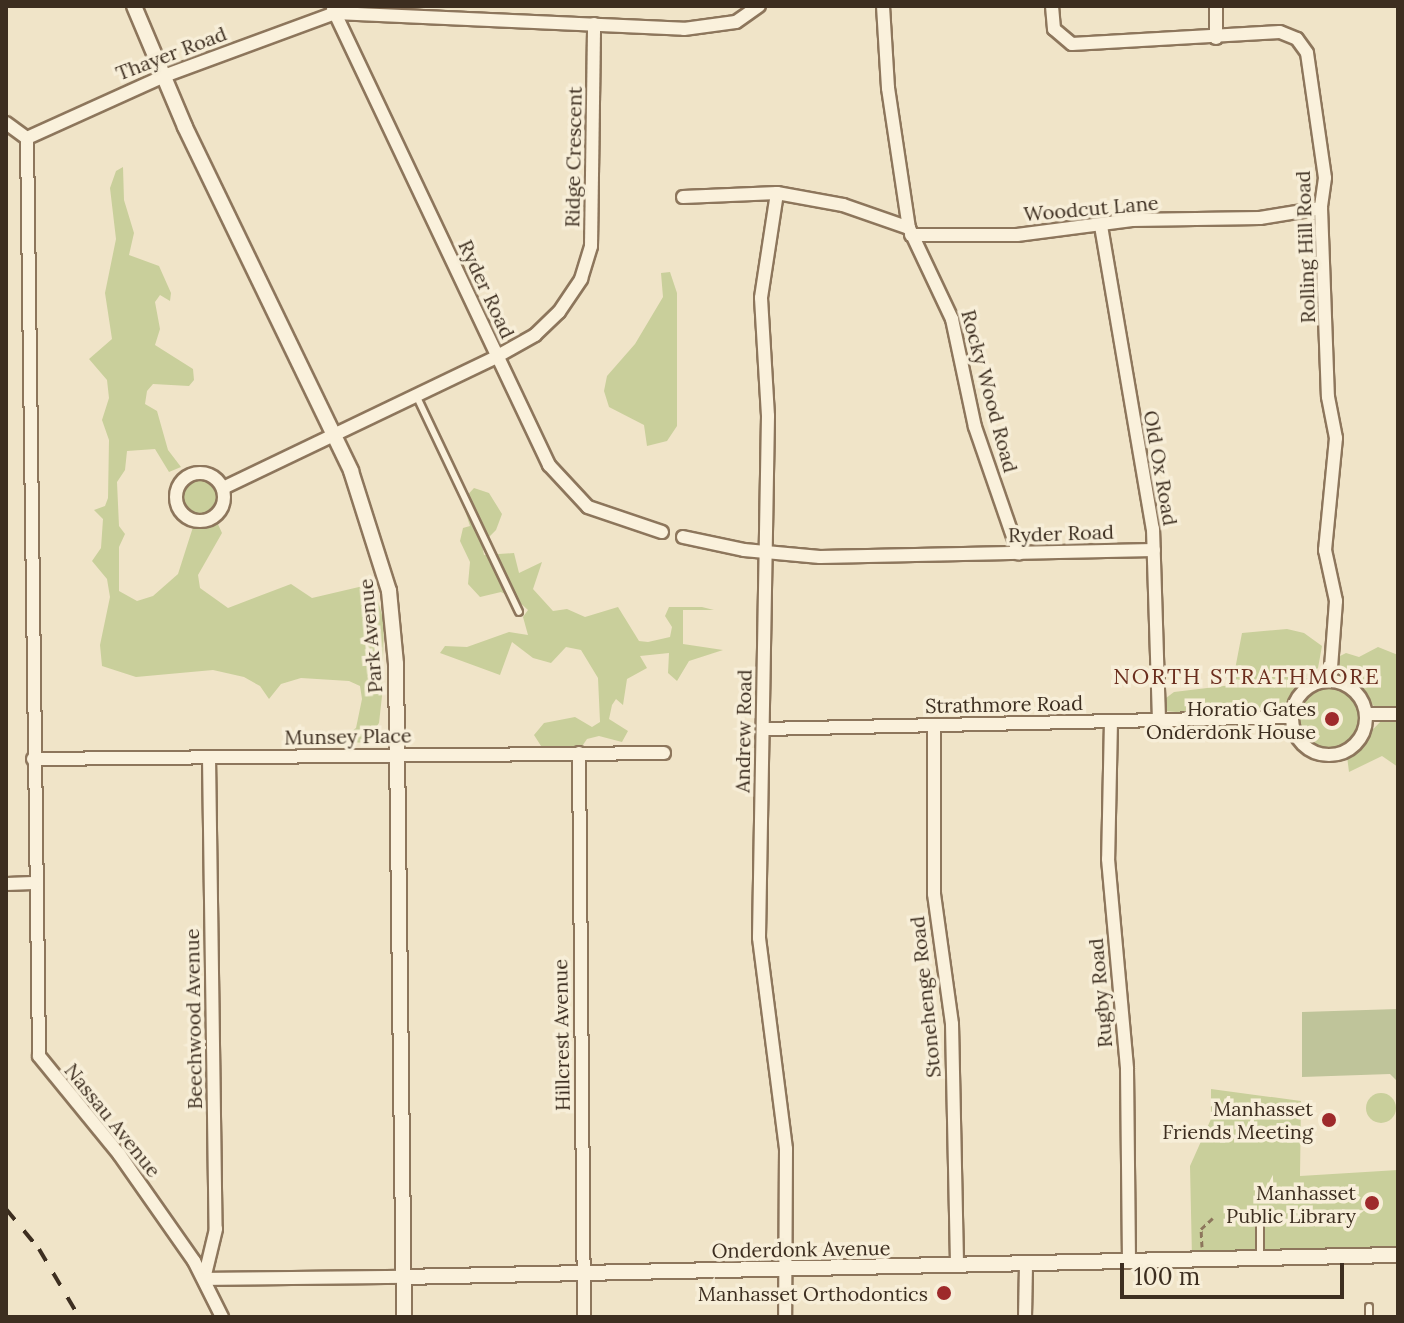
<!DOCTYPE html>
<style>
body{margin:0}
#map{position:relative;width:1404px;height:1323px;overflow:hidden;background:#f0e4c8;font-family:Lora,serif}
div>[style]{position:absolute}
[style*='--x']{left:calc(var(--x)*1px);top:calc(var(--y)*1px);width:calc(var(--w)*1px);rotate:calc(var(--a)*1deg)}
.green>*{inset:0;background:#c9cf9b}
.round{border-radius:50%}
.cemetery>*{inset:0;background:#bfc49a}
.path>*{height:3px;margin-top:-1.5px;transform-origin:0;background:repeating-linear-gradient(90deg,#8d765c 0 6px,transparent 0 10px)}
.roads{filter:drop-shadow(2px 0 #8d765c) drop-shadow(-2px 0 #8d765c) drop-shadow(0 2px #8d765c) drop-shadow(0 -2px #8d765c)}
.service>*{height:6px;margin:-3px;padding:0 3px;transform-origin:3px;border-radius:3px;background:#faf1dc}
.minor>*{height:12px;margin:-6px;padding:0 6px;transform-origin:6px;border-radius:6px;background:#faf1dc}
.minor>.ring{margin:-6px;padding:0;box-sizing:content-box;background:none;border:12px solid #faf1dc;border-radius:50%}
.tertiary>*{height:14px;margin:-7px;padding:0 7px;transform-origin:7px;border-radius:7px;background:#faf1dc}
.rail>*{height:4px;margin-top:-2px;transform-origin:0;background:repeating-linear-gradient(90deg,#3d2e20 0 14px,transparent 0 28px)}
.dots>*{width:22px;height:22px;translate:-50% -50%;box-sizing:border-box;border:4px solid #f7eed8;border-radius:50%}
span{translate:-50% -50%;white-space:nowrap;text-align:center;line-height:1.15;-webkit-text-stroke:7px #f7eed8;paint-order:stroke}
.street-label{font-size:20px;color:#3d2e20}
.poi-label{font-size:20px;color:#3d2e20}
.right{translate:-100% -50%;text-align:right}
.neighbourhood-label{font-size:22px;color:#6b2e1e;letter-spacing:2px}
.frame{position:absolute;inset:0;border:8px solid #3d2e20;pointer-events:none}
.scale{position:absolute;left:1120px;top:1263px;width:224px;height:36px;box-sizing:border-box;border:4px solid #3d2e20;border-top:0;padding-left:10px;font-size:24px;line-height:28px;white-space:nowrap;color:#3d2e20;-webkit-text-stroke:6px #f7eed8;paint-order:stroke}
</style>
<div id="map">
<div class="green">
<div style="clip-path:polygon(123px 167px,124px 200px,134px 233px,129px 255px,159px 266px,171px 293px,170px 301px,160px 295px,155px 302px,160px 329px,155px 345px,193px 369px,194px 380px,189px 386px,153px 384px,147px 391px,145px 404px,157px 411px,168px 450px,181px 467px,169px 472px,155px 449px,127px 451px,125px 470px,117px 482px,119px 526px,125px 534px,119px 547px,119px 591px,137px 601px,153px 596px,178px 574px,193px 527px,217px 522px,222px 533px,198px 575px,200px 588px,228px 608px,291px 584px,312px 598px,359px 587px,376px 595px,384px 621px,382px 696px,379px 723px,365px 743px,338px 741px,356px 728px,362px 699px,360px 686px,349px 681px,301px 678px,281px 684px,269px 699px,260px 686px,244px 677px,213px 670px,136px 677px,102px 666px,100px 645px,110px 597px,107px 579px,92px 561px,101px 548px,103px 519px,94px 510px,105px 506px,108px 498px,109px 440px,102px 420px,109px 398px,107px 380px,89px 359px,112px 339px,105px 293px,116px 239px,110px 188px,116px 171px)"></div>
<div style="clip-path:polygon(670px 272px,677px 293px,677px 426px,667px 441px,647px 446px,644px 425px,609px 407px,604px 391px,607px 376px,635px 344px,663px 297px,661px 273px)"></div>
<div class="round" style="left:176px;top:473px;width:48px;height:48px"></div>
<div style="clip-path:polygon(474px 488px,489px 493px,502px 514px,496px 530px,482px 544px,484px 555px,514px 553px,519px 573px,542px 562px,533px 589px,553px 611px,567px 609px,585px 617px,618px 607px,639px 641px,648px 642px,670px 637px,672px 627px,665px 616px,669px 607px,702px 607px,714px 610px,683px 610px,683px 644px,723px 650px,689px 661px,677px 681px,668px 673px,669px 653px,640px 656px,647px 668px,627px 679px,623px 705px,616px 699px,612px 705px,609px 719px,628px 731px,622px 742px,599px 736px,587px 739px,576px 755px,543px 749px,534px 735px,544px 723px,575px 717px,592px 727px,600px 722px,598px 678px,581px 650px,566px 647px,551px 663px,533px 658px,512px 642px,500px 675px,440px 653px,445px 646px,467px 647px,509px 632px,528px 635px,523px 617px,528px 610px,517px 600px,501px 592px,480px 597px,468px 584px,470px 562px,460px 541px,463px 528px,470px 526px,462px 501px)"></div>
<div style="clip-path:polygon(1287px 629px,1304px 633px,1322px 646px,1318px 668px,1302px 681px,1285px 709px,1266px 711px,1241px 701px,1196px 714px,1166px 711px,1166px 698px,1174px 692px,1232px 685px,1242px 633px)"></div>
<div style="clip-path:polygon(1378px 647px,1398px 655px,1398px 767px,1382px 756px,1349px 772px,1347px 756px,1383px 719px,1381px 712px,1339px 676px,1336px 658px,1346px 653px,1359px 657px)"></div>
<div class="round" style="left:1292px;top:681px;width:74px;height:74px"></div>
<div style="clip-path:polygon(1211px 1089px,1301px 1101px,1300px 1176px,1398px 1170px,1398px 1252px,1192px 1258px,1190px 1166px,1211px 1119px)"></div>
<div class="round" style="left:1366px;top:1093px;width:30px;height:30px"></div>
</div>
<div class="cemetery">
<div style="clip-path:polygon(1398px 1009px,1398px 1082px,1390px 1074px,1302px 1077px,1302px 1012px)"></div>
</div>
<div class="path">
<div style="--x:1202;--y:1247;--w:18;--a:-93"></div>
<div style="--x:1201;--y:1229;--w:16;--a:-43"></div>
</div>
<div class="roads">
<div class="service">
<div style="--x:416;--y:395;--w:240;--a:64.6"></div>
<div style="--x:1260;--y:1258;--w:41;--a:-90"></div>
<div style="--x:1369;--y:1307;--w:10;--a:90"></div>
</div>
<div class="minor">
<div style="--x:883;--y:6;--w:82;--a:86.5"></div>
<div style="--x:888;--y:88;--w:142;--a:81.5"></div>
<div style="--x:909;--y:228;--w:101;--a:64.7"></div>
<div style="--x:952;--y:319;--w:110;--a:78"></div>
<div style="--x:975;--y:427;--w:134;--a:70.9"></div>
<div style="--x:1052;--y:6;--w:23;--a:85"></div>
<div style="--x:1054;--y:29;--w:23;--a:40"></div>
<div style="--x:1072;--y:44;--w:208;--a:-3.3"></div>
<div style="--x:1280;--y:32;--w:18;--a:22"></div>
<div style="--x:1297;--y:39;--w:17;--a:54"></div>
<div style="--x:1307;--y:53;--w:126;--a:81.8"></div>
<div style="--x:1325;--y:178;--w:30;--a:98"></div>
<div style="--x:1321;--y:208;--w:189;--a:87.9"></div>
<div style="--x:1328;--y:397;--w:42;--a:79"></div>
<div style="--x:1336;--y:438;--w:113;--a:95.6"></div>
<div style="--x:1325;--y:550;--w:52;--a:77.8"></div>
<div style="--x:1336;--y:601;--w:80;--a:94.3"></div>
<div style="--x:333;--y:9;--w:505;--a:64.65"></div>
<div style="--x:549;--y:465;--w:57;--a:47.1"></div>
<div style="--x:588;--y:507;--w:78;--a:18.7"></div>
<div style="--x:1216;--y:38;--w:32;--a:-90"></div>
<div style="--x:6;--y:123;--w:26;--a:36"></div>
<div style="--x:27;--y:138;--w:918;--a:89.25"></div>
<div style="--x:39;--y:1056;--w:127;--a:50.8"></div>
<div style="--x:119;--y:1154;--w:131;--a:55"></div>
<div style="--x:194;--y:1261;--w:63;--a:63.4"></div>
<div style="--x:27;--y:138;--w:150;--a:-24.3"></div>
<div style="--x:164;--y:76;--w:182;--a:-20.2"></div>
<div style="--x:335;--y:13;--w:349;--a:2.6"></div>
<div style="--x:684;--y:29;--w:52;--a:-7.7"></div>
<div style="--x:736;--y:22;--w:28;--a:-35"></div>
<div style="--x:777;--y:193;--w:106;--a:98.7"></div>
<div style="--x:761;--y:298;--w:118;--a:86.6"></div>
<div style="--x:768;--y:416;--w:522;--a:90.99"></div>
<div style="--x:759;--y:938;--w:213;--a:82.7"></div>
<div style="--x:786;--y:1149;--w:168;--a:90.3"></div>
<div style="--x:683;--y:197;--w:94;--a:-2.4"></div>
<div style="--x:777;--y:193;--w:67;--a:10.3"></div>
<div style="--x:843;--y:205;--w:70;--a:19.2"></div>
<div style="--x:1101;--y:226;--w:307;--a:80.3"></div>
<div style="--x:1153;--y:529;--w:191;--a:88.2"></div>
<div style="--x:911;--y:235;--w:106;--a:0"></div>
<div style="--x:1017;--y:235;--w:116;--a:-7.4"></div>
<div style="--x:1132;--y:220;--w:128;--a:-0.9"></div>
<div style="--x:1260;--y:218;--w:62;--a:-9.3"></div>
<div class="ring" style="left:176px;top:473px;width:36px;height:36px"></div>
<div style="--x:223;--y:488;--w:303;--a:-25.6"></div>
<div style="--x:496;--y:357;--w:45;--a:-29.4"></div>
<div style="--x:535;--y:335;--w:33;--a:-44"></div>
<div style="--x:559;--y:312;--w:40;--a:-56"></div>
<div style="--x:581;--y:279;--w:34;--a:-73"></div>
<div style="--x:591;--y:246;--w:222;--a:-89.2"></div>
<div style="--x:683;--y:537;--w:62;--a:12"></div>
<div style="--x:744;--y:550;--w:76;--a:5.3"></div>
<div style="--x:820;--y:557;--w:334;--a:-1.2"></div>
<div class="ring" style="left:1292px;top:681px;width:62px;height:62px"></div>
<div style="--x:1366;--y:714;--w:32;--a:0"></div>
<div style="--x:1111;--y:721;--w:138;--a:91.2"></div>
<div style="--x:1108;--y:859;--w:211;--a:84.8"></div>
<div style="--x:1127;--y:1069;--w:192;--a:89.4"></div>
<div style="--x:934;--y:725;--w:169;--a:90"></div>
<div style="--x:934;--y:894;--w:131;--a:82.1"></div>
<div style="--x:952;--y:1024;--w:241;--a:88.8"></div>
<div style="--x:764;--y:729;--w:528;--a:-1.3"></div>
<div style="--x:579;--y:753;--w:564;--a:89.49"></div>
<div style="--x:209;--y:757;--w:472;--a:89.2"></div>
<div style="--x:216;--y:1229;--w:51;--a:103.5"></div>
<div style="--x:204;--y:1279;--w:199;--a:-0.6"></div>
<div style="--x:33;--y:759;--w:631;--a:-0.54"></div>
<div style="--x:6;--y:884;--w:28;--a:-2"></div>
<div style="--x:1025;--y:1317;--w:53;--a:-88.9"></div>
</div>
<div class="tertiary">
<div style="--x:134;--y:6;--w:131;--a:67.1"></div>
<div style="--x:185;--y:127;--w:382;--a:64.2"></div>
<div style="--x:351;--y:471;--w:126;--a:72.4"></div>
<div style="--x:389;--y:591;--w:73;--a:84.5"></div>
<div style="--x:396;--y:664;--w:653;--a:89.3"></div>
<div style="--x:403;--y:1277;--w:995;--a:-1.27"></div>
</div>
</div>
<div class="rail">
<div style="--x:6;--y:1209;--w:52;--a:50.5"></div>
<div style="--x:39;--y:1249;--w:79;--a:59.5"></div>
</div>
<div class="dots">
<div style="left:1332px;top:719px;background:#9e2a2b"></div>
<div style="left:1329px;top:1120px;background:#9e2a2b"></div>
<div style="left:1372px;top:1203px;background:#9e2a2b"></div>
<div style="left:944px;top:1293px;background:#9e2a2b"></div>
</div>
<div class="street-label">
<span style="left:171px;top:53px;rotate:-21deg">Thayer Road</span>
<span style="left:573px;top:157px;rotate:-89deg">Ridge Crescent</span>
<span style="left:1091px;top:208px;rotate:-5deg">Woodcut Lane</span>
<span style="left:1305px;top:247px;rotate:-92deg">Rolling Hill Road</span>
<span style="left:487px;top:289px;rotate:65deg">Ryder Road</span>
<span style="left:990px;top:391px;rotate:75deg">Rocky Wood Road</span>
<span style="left:1161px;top:468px;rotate:80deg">Old Ox Road</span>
<span style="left:1061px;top:533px;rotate:-2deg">Ryder Road</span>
<span style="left:370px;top:636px;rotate:-95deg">Park Avenue</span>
<span style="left:1004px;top:704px;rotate:-1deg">Strathmore Road</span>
<span style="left:743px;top:731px;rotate:-89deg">Andrew Road</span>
<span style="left:348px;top:736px;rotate:-1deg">Munsey Place</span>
<span style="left:1100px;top:993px;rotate:-95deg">Rugby Road</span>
<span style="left:925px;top:997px;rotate:-96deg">Stonehenge Road</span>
<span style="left:193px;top:1019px;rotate:-91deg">Beechwood Avenue</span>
<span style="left:561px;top:1035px;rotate:-91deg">Hillcrest Avenue</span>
<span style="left:113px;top:1120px;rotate:51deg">Nassau Avenue</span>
<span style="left:801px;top:1249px;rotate:-1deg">Onderdonk Avenue</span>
</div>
<div class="poi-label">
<span class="right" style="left:1316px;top:720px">Horatio Gates<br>Onderdonk House</span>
<span class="right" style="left:1313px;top:1120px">Manhasset<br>Friends Meeting</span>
<span class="right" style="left:1356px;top:1204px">Manhasset<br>Public Library</span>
<span class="right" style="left:928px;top:1293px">Manhasset Orthodontics</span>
</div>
<div class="neighbourhood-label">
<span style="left:1247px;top:677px">NORTH STRATHMORE</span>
</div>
<div class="frame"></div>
<div class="scale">100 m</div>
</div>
